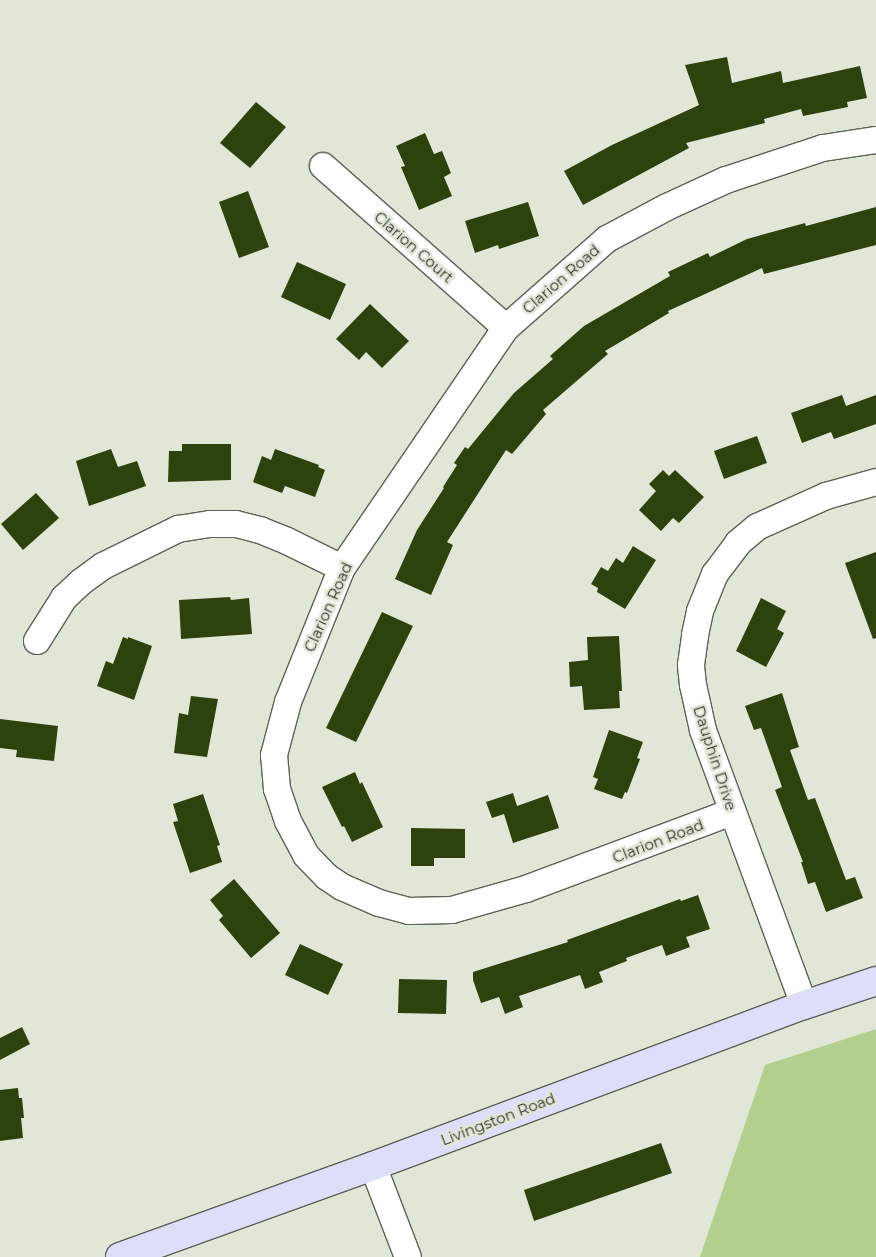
<!DOCTYPE html>
<style>
body{margin:0}
#map{position:relative;width:876px;height:1257px;overflow:hidden;background:#e0e7d7;font-family:Montserrat,sans-serif}
div>[style]{position:absolute}
[style*='--x']{left:calc(var(--x)*1px);top:calc(var(--y)*1px);width:calc(var(--w)*1px);rotate:calc(var(--a)*1deg)}
.green>*{inset:0;background:#b2cf8d}
.building>*{inset:0;background:#2e420d}
.roads{filter:drop-shadow(1px 0 #5c6255) drop-shadow(-1px 0 #5c6255) drop-shadow(0 1px #5c6255) drop-shadow(0 -1px #5c6255)}
.street>*{height:26px;margin:-13px;padding:0 13px;transform-origin:13px;border-radius:13px;background:#fff}
.secondary>*{height:28px;margin:-14px;padding:0 14px;transform-origin:14px;border-radius:14px;background:#dddef9}
span{translate:-50% -50%;white-space:nowrap;text-align:center;line-height:1.15;-webkit-text-stroke:5px #e0e7d7;paint-order:stroke}
.street-label{font-size:15px;color:#2f322c}
</style>
<div id="map">
<div class="green">
<div style="clip-path:polygon(876px 1029px,876px 1257px,700px 1257px,765px 1065px)"></div>
</div>
<div class="building">
<div style="clip-path:polygon(727px 57px,732px 83px,781px 71px,783px 83px,860px 66px,867px 98px,847px 102px,848px 107px,803px 116px,801px 109px,764px 119px,765px 123px,686px 143px,689px 148px,583px 205px,564px 171px,612px 145px,699px 105px,685px 65px)"></div>
<div style="clip-path:polygon(256px 102px,286px 127px,250px 168px,220px 143px)"></div>
<div style="clip-path:polygon(425px 133px,434px 154px,442px 151px,451px 173px,444px 177px,452px 196px,419px 210px,401px 167px,405px 166px,396px 146px)"></div>
<div style="clip-path:polygon(248px 191px,269px 247px,239px 258px,219px 202px)"></div>
<div style="clip-path:polygon(528px 202px,539px 236px,499px 249px,498px 245px,475px 253px,465px 221px)"></div>
<div style="clip-path:polygon(876px 207px,876px 245px,764px 274px,762px 268px,668px 311px,669px 313px,605px 351px,608px 354px,543px 410px,546px 414px,512px 454px,506px 450px,447px 542px,453px 545px,431px 595px,395px 579px,417px 530px,444px 488px,443px 487px,457px 465px,454px 463px,465px 447px,468px 449px,514px 393px,553px 359px,550px 356px,584px 326px,670px 276px,668px 272px,708px 253px,710px 257px,747px 239px,805px 223px,806px 226px)"></div>
<div style="clip-path:polygon(297px 262px,346px 284px,330px 320px,281px 297px)"></div>
<div style="clip-path:polygon(370px 304px,409px 341px,382px 368px,366px 352px,359px 360px,336px 339px)"></div>
<div style="clip-path:polygon(842px 395px,846px 406px,876px 395px,876px 424px,834px 439px,831px 432px,802px 443px,791px 413px)"></div>
<div style="clip-path:polygon(757px 436px,767px 463px,724px 479px,714px 451px)"></div>
<div style="clip-path:polygon(182px 444px,231px 444px,231px 480px,168px 482px,169px 451px,182px 451px)"></div>
<div style="clip-path:polygon(111px 449px,118px 467px,137px 461px,146px 486px,89px 506px,76px 461px)"></div>
<div style="clip-path:polygon(275px 449px,319px 465px,318px 467px,325px 470px,315px 497px,285px 486px,282px 493px,253px 482px,262px 456px,271px 460px)"></div>
<div style="clip-path:polygon(663px 470px,669px 476px,675px 470px,704px 497px,679px 523px,673px 518px,661px 531px,639px 510px,656px 491px,649px 484px)"></div>
<div style="clip-path:polygon(36px 493px,59px 518px,23px 550px,1px 524px)"></div>
<div style="clip-path:polygon(633px 546px,656px 560px,625px 609px,597px 592px,598px 588px,591px 584px,601px 567px,608px 571px,616px 558px,623px 563px)"></div>
<div style="clip-path:polygon(876px 552px,876px 638px,873px 639px,845px 563px)"></div>
<div style="clip-path:polygon(230px 597px,231px 600px,249px 598px,252px 634px,181px 639px,179px 600px)"></div>
<div style="clip-path:polygon(761px 598px,786px 611px,777px 629px,784px 633px,766px 667px,736px 651px)"></div>
<div style="clip-path:polygon(382px 612px,413px 626px,356px 742px,326px 728px)"></div>
<div style="clip-path:polygon(619px 636px,622px 691px,619px 691px,620px 708px,584px 710px,582px 686px,570px 687px,569px 662px,588px 660px,587px 637px)"></div>
<div style="clip-path:polygon(123px 637px,128px 639px,128px 637px,152px 646px,134px 700px,97px 686px,106px 661px,113px 664px)"></div>
<div style="clip-path:polygon(782px 693px,799px 747px,790px 750px,808px 800px,815px 798px,846px 880px,855px 877px,863px 898px,826px 912px,815px 882px,808px 884px,801px 862px,803px 862px,775px 790px,782px 787px,761px 728px,754px 730px,745px 706px)"></div>
<div style="clip-path:polygon(191px 696px,218px 699px,207px 757px,174px 753px,179px 713px,188px 715px)"></div>
<div style="clip-path:polygon(0 719px,58px 726px,54px 761px,16px 757px,17px 750px,0 748px)"></div>
<div style="clip-path:polygon(609px 730px,643px 742px,637px 758px,640px 759px,627px 793px,625px 792px,622px 799px,594px 789px,598px 779px,593px 777px)"></div>
<div style="clip-path:polygon(355px 772px,360px 784px,362px 782px,383px 827px,352px 842px,344px 826px,342px 827px,322px 787px)"></div>
<div style="clip-path:polygon(513px 793px,517px 806px,548px 795px,559px 828px,513px 843px,504px 814px,492px 818px,486px 802px)"></div>
<div style="clip-path:polygon(203px 794px,220px 845px,217px 846px,222px 862px,190px 873px,173px 822px,178px 821px,173px 804px)"></div>
<div style="clip-path:polygon(411px 828px,465px 829px,465px 858px,434px 858px,434px 866px,411px 866px)"></div>
<div style="clip-path:polygon(234px 879px,280px 933px,251px 958px,219px 920px,223px 916px,210px 900px)"></div>
<div style="clip-path:polygon(698px 895px,710px 929px,686px 937px,690px 947px,666px 956px,662px 945px,626px 958px,627px 961px,599px 972px,603px 982px,585px 989px,580px 975px,519px 996px,523px 1007px,505px 1014px,499px 997px,481px 1003px,473px 980px,473px 972px,568px 942px,567px 940px,680px 899px,681px 901px)"></div>
<div style="clip-path:polygon(300px 944px,343px 964px,328px 995px,285px 975px)"></div>
<div style="clip-path:polygon(399px 979px,447px 980px,446px 1014px,398px 1013px)"></div>
<div style="clip-path:polygon(22px 1027px,30px 1044px,0 1060px,0 1038px)"></div>
<div style="clip-path:polygon(18px 1088px,19px 1098px,22px 1098px,24px 1118px,21px 1118px,23px 1138px,0 1141px,0 1090px)"></div>
<div style="clip-path:polygon(661px 1143px,672px 1173px,534px 1221px,524px 1190px)"></div>
</div>
<div class="roads">
<div class="street">
<div style="--x:323;--y:166;--w:244;--a:41.5"></div>
<div style="--x:37;--y:641;--w:51;--a:-57.9"></div>
<div style="--x:64;--y:598;--w:23;--a:-43"></div>
<div style="--x:81;--y:582;--w:27;--a:-36"></div>
<div style="--x:103;--y:566;--w:84;--a:-26.3"></div>
<div style="--x:178;--y:529;--w:32;--a:-9"></div>
<div style="--x:210;--y:524;--w:26;--a:0"></div>
<div style="--x:236;--y:524;--w:25;--a:14"></div>
<div style="--x:260;--y:530;--w:29;--a:22"></div>
<div style="--x:287;--y:541;--w:61;--a:26.1"></div>
<div style="--x:732;--y:812;--w:220;--a:159.5"></div>
<div style="--x:526;--y:889;--w:77;--a:164.2"></div>
<div style="--x:452;--y:910;--w:43;--a:178.7"></div>
<div style="--x:409;--y:911;--w:31;--a:-165"></div>
<div style="--x:379;--y:903;--w:40;--a:-156.6"></div>
<div style="--x:342;--y:887;--w:18;--a:-146"></div>
<div style="--x:327;--y:877;--w:30;--a:-134"></div>
<div style="--x:306;--y:855;--w:38;--a:-118"></div>
<div style="--x:288;--y:821;--w:34;--a:-109"></div>
<div style="--x:277;--y:789;--w:34;--a:-95"></div>
<div style="--x:274;--y:755;--w:55;--a:-75.2"></div>
<div style="--x:288;--y:702;--w:144;--a:-68.1"></div>
<div style="--x:342;--y:568;--w:291;--a:-55.7"></div>
<div style="--x:506;--y:328;--w:135;--a:-41.4"></div>
<div style="--x:607;--y:239;--w:68;--a:-28.1"></div>
<div style="--x:667;--y:207;--w:65;--a:-24.6"></div>
<div style="--x:726;--y:180;--w:102;--a:-18.3"></div>
<div style="--x:823;--y:148;--w:54;--a:-8.6"></div>
<div style="--x:804;--y:1005;--w:293;--a:-110.2"></div>
<div style="--x:703;--y:730;--w:46;--a:-102.5"></div>
<div style="--x:693;--y:685;--w:20;--a:-96"></div>
<div style="--x:691;--y:665;--w:30;--a:-82"></div>
<div style="--x:695;--y:635;--w:25;--a:-78"></div>
<div style="--x:700;--y:611;--w:40;--a:-68"></div>
<div style="--x:715;--y:574;--w:39;--a:-53"></div>
<div style="--x:738;--y:543;--w:25;--a:-40"></div>
<div style="--x:757;--y:527;--w:76;--a:-24.2"></div>
<div style="--x:826;--y:496;--w:52;--a:-15.6"></div>
<div style="--x:373;--y:1166;--w:97;--a:69"></div>
</div>
<div class="secondary">
<div style="--x:120;--y:1257;--w:269;--a:-19.8"></div>
<div style="--x:373;--y:1166;--w:460;--a:-20.5"></div>
<div style="--x:804;--y:1005;--w:76;--a:-18.4"></div>
</div>
</div>
<div class="street-label">
<span style="left:414px;top:247px;rotate:41deg">Clarion Court</span>
<span style="left:561px;top:279px;rotate:-41deg">Clarion Road</span>
<span style="left:328px;top:607px;rotate:-66deg">Clarion Road</span>
<span style="left:715px;top:758px;rotate:72deg">Dauphin Drive</span>
<span style="left:658px;top:841px;rotate:-21deg">Clarion Road</span>
<span style="left:498px;top:1119px;rotate:-21deg">Livingston Road</span>
</div>
</div>
